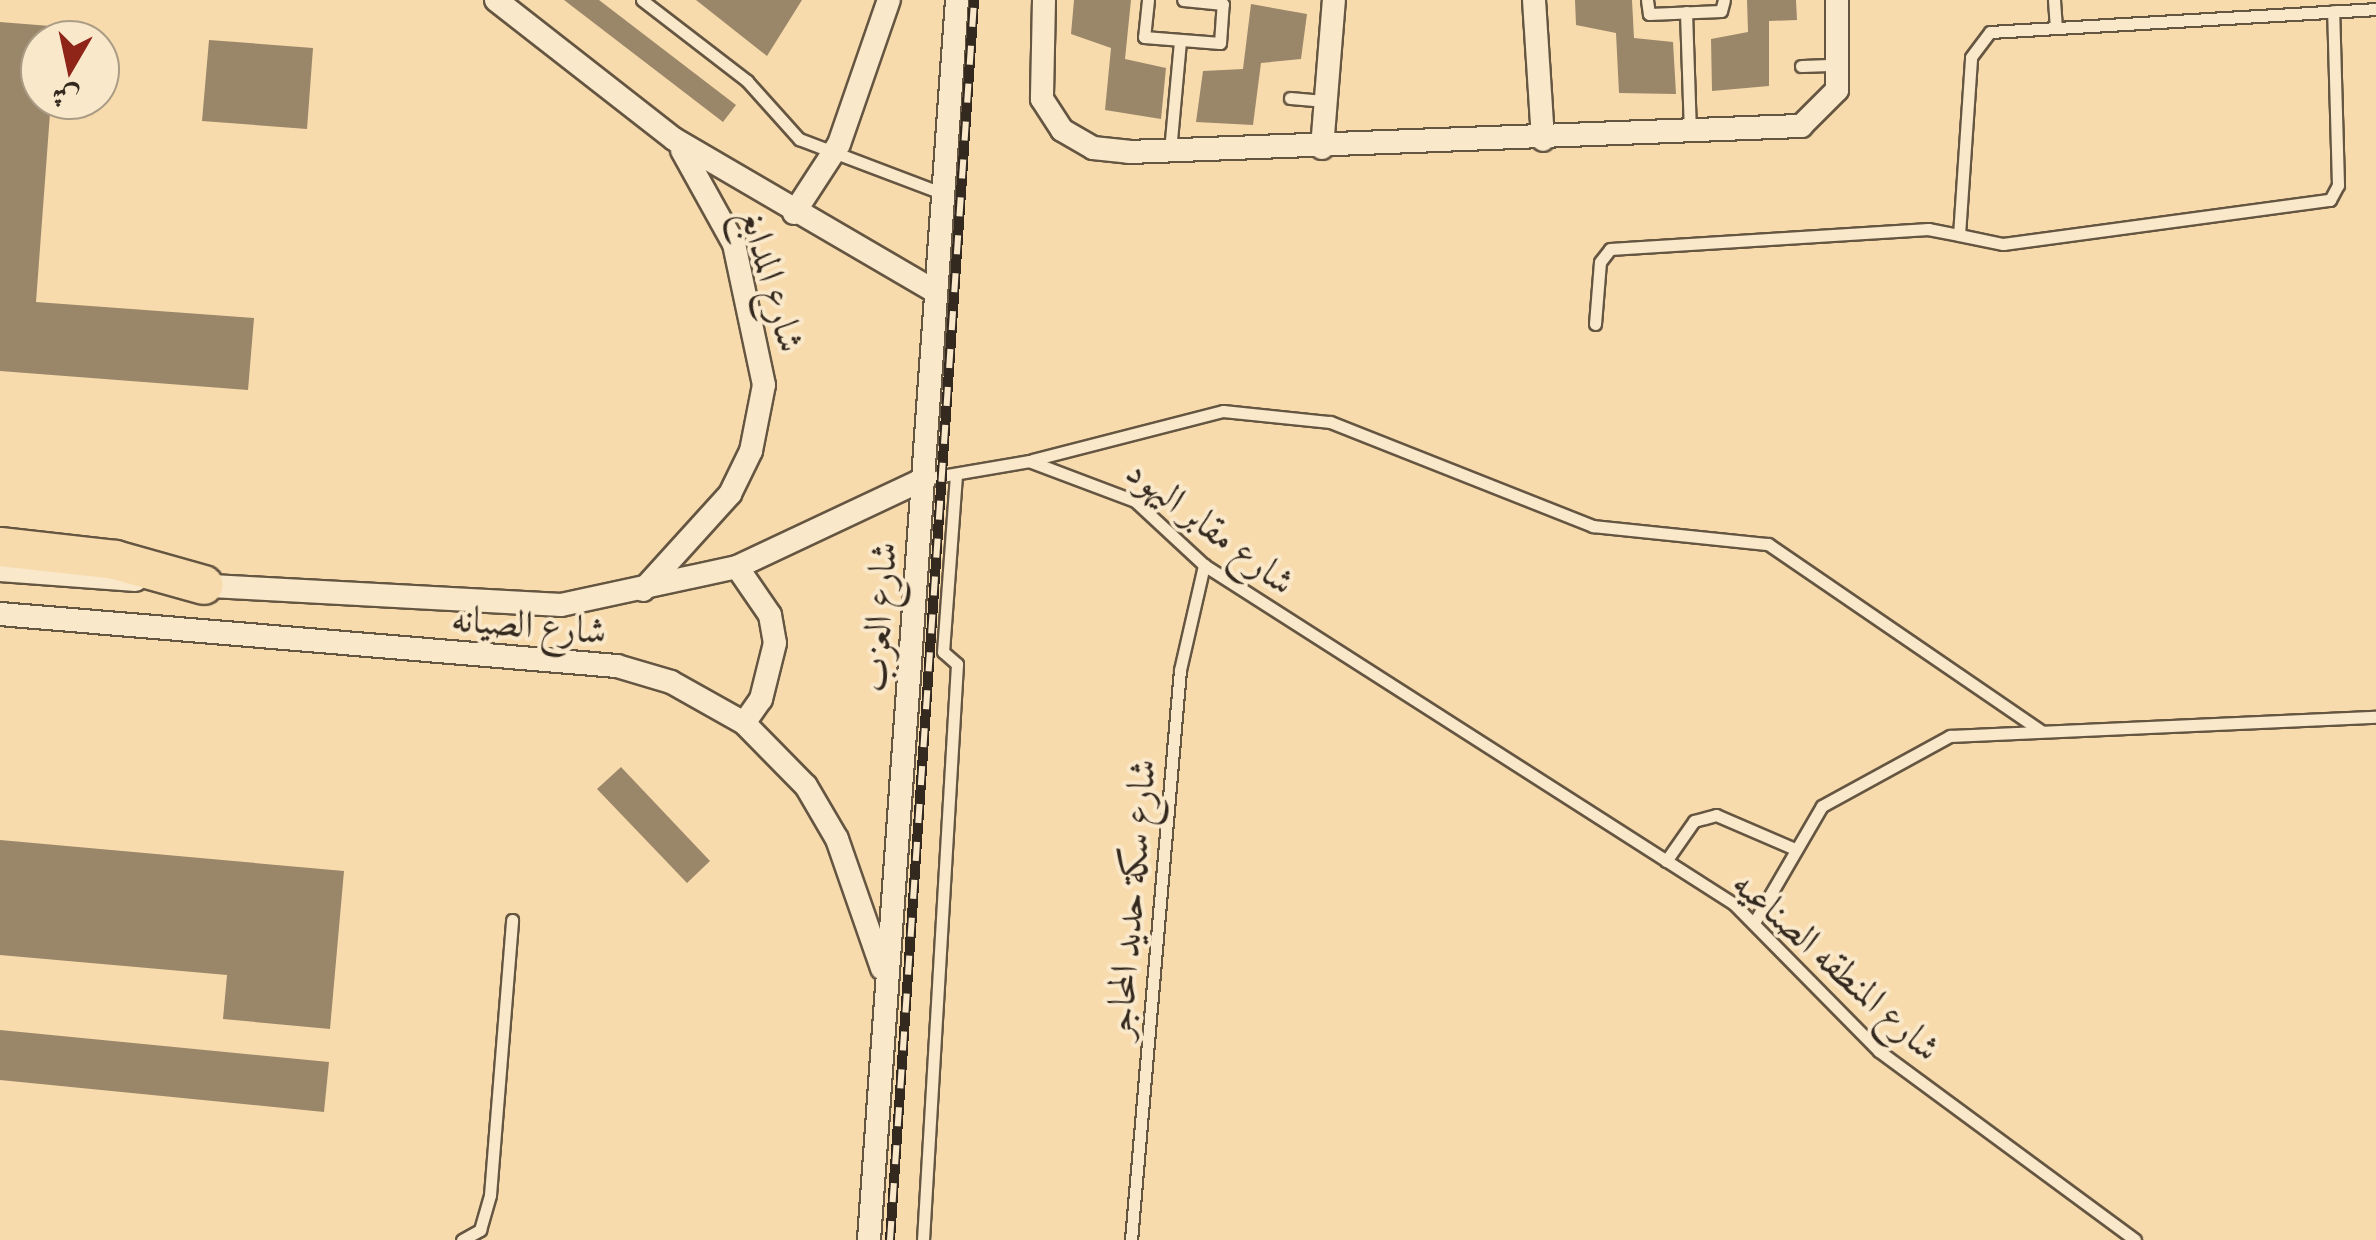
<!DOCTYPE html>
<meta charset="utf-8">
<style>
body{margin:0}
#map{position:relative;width:2376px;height:1240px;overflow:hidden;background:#f8dbad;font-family:"EB Garamond",Amiri,serif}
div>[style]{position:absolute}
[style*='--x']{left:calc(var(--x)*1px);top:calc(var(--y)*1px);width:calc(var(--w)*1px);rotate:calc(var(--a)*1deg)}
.building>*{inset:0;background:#9a8669}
.roads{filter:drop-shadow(2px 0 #655642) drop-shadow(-2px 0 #655642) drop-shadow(0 2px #655642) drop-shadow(0 -2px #655642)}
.service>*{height:11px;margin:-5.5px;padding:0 5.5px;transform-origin:5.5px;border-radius:5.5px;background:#fae8ca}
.minor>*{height:22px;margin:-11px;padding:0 11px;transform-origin:11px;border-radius:11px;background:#fae8ca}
.trunk>*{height:38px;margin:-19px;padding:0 19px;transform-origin:19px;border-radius:19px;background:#f8dbad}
.rail>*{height:10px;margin-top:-5px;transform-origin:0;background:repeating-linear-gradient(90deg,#fae8ca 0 19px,#34291f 0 38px);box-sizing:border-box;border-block:2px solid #34291f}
span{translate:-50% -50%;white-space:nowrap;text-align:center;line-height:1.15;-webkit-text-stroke:8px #fae8ca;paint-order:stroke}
.street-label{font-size:38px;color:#34291f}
.north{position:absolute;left:20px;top:20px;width:100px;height:100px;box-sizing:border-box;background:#fae8ca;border:2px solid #ab9c86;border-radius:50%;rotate:189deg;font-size:28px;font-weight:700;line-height:40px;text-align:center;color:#34291f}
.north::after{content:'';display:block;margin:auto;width:35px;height:45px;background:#8f2418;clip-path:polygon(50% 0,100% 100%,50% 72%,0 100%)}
</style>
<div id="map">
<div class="building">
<div style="clip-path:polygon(564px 0,599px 0,736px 105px,723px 122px)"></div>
<div style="clip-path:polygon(696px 0,802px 0,767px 56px)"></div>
<div style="clip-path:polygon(1074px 0,1131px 0,1125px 59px,1166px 68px,1161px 119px,1105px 110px,1111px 48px,1071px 34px)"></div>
<div style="clip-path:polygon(1575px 0,1632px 0,1634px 38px,1673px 42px,1676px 94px,1619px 93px,1616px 33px,1576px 25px)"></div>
<div style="clip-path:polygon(1747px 0,1796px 0,1797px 20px,1769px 21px,1769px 86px,1712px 91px,1711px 39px,1748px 32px)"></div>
<div style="clip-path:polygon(1251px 4px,1307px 14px,1301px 59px,1261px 63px,1253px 125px,1196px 122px,1203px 71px,1243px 69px)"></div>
<div style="clip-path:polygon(0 22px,75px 28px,74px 40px,40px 40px,40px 100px,51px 100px,36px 302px,254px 318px,248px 390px,0 371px)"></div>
<div style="clip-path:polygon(209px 40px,313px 48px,307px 129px,202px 121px)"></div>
<div style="clip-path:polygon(621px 767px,710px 861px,687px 883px,597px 789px)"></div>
<div style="clip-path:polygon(0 840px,344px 871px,330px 1029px,223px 1019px,227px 975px,0 955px)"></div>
<div style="clip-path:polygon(0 1030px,329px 1062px,324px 1112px,0 1080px)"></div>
</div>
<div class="roads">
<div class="service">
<div style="--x:642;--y:0;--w:133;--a:37.6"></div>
<div style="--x:747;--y:81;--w:78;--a:48.1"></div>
<div style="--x:799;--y:139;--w:152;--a:20.8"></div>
<div style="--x:1148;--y:0;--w:37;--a:96"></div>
<div style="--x:1144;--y:37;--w:76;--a:4.5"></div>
<div style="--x:1220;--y:43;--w:39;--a:-86"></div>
<div style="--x:1223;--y:4;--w:40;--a:-174.3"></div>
<div style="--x:1647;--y:0;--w:14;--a:82"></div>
<div style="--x:1649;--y:14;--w:72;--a:-2.4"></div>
<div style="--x:1721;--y:11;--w:11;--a:-75"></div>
<div style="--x:2054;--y:0;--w:27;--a:86"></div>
<div style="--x:1686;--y:12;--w:122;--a:88.1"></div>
<div style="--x:1801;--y:66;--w:36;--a:-2"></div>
<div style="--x:1290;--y:98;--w:36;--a:5"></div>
<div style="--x:1170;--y:151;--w:110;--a:-84.8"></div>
<div style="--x:1959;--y:235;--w:45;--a:11.6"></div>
<div style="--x:2003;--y:244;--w:330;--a:-7.7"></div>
<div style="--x:2330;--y:200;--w:17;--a:-62"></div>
<div style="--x:2338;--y:185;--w:174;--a:-91.6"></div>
<div style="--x:1595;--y:324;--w:62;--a:-85.4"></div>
<div style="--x:1600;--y:262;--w:16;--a:-52"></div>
<div style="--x:1610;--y:249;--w:319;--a:-3.6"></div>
<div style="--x:1928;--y:229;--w:32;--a:11"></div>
<div style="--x:1959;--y:235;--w:178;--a:-86.1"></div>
<div style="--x:1971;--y:57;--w:31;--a:-53"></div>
<div style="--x:1990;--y:32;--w:387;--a:-3.4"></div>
<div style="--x:1032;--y:460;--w:197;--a:-14.4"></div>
<div style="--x:1223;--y:411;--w:108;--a:5.9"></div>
<div style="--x:1330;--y:422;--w:283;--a:21.6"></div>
<div style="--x:1593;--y:526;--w:176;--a:5.9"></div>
<div style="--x:1768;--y:544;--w:330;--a:34.4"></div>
<div style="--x:924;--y:479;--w:107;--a:-9.7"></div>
<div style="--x:1029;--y:461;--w:113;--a:20.7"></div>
<div style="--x:1135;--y:501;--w:94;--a:42.8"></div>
<div style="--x:1204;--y:565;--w:629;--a:32.6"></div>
<div style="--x:1734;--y:904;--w:206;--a:45.4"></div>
<div style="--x:1879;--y:1051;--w:318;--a:36.4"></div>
<div style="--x:1666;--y:861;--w:49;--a:-55"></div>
<div style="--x:1694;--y:821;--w:23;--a:-15"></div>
<div style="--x:1716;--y:815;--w:86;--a:23.3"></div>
<div style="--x:1755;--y:921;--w:133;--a:-59.8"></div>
<div style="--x:1822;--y:806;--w:146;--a:-28.7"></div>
<div style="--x:1950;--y:736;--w:426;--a:-2.6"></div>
<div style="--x:462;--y:1240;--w:21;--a:-29"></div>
<div style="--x:480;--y:1230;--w:36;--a:-74"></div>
<div style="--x:490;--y:1195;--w:276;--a:-85.4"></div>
<div style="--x:923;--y:1240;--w:577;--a:-86.62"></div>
<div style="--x:957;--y:664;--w:18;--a:-139"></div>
<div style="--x:943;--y:652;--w:178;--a:-85.8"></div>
<div style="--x:1131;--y:1240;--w:572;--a:-85.09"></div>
<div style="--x:1180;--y:670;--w:108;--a:-77.1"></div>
</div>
<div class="minor">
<div style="--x:496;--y:0;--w:226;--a:38"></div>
<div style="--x:674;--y:139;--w:299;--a:30.3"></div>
<div style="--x:1044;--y:0;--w:99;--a:91.2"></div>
<div style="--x:1042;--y:99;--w:37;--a:57"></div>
<div style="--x:1062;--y:130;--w:36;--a:30"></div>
<div style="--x:1093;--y:148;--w:36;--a:6"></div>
<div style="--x:1129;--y:152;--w:673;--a:-2.22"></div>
<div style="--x:1801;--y:126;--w:51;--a:-45"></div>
<div style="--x:1837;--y:90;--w:90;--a:-90"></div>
<div style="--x:1534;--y:0;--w:140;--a:86.3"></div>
<div style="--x:1322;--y:148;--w:148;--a:-85.4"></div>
<div style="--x:794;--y:213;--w:82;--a:-56.9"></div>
<div style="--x:839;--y:144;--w:152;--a:-70.9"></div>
<div style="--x:737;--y:567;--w:58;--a:55.5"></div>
<div style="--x:770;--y:615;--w:28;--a:80"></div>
<div style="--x:775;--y:643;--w:58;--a:104"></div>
<div style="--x:761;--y:699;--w:29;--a:125"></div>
<div style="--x:0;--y:570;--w:136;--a:4.2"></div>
<div style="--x:193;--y:585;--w:369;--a:3.1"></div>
<div style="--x:561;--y:605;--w:180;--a:-12.2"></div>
<div style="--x:737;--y:567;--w:207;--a:-25.2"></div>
<div style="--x:643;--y:590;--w:130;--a:-47.8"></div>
<div style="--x:730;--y:494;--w:48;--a:-64"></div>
<div style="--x:751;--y:451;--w:67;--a:-78.9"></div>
<div style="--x:764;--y:385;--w:144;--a:-102"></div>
<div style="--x:734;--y:244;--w:107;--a:-119"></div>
<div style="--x:0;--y:614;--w:619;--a:4.82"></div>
<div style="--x:617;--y:666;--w:56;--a:16.5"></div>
<div style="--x:671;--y:682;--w:84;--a:29.3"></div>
<div style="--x:744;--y:723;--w:88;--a:45.5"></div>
<div style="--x:806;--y:786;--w:61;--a:59.7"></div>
<div style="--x:837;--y:839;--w:137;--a:70.8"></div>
<div style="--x:869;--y:1240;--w:1243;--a:-85.94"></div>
</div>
<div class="trunk">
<div style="--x:0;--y:547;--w:116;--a:6.4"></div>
<div style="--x:115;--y:560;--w:92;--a:15.7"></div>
</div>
</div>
<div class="rail">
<div style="--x:890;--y:1240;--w:1243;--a:-86.12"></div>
</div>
<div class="street-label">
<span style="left:773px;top:280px;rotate:74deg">شارع المدابغ</span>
<span style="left:1211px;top:526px;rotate:37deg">شارع مقابر اليهود</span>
<span style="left:878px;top:617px;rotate:-86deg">شارع العزب</span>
<span style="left:529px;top:624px;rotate:5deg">شارع الصيانه</span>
<span style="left:1130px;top:899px;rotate:-85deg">شارع سكة حديد المحاجر</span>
<span style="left:1837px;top:965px;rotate:42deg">شارع المنطقه الصناعيه</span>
</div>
<div class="north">ش</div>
</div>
